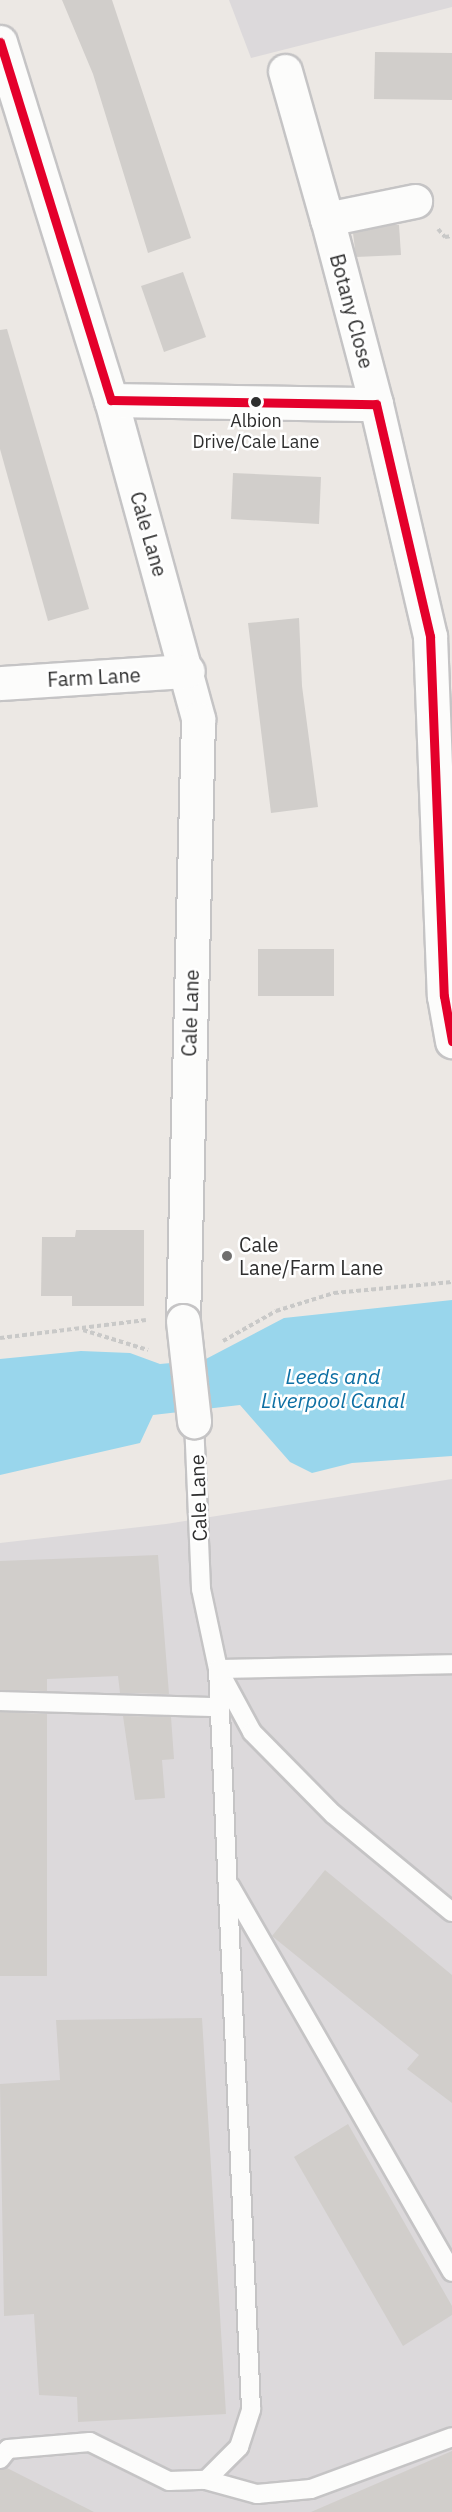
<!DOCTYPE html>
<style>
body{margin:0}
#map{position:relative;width:452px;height:2512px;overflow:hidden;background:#ece8e4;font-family:"IBM Plex Sans",sans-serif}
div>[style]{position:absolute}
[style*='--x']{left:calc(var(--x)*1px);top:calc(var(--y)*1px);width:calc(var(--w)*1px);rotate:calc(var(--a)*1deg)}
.industrial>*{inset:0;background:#dcd9db}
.water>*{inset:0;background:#99d6ec}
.building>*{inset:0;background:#d1cecb}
.path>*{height:4px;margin-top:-2px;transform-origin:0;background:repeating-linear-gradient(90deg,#c9c9c8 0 4.5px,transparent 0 7.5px)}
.roads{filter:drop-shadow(2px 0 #c5c4c5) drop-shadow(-2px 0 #c5c4c5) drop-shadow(0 2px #c5c4c5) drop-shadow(0 -2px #c5c4c5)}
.service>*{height:18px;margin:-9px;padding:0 9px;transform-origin:9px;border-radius:9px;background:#fcfcfb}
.minor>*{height:33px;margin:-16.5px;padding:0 16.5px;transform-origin:16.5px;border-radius:16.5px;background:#fcfcfb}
.bridges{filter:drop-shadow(2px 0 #c5c4c5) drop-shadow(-2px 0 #c5c4c5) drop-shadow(0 2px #c5c4c5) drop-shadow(0 -2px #c5c4c5)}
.minor-bridge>*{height:33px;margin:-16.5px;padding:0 16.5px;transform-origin:16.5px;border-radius:16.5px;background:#fcfcfb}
.bus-1>*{height:9px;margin:-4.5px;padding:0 4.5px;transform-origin:4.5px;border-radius:4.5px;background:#e4002b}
.dots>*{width:16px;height:16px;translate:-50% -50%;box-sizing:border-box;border:3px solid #fff;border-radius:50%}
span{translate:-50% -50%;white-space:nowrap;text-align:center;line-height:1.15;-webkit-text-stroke:5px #fff;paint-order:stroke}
.bus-label{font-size:18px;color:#2e2e2e}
.street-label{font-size:20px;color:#2e2e2e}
.poi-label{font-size:20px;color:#2e2e2e}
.left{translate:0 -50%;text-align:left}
.water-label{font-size:21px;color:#0d6fa3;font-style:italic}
</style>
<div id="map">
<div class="industrial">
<div style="clip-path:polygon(229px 0,452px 0,452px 7px,251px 58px)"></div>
<div style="clip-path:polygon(452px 1479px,452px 2512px,0 2512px,0 1543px,166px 1524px)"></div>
</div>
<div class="water">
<div style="clip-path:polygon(452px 1300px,452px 1456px,352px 1463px,312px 1473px,290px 1462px,240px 1405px,153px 1415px,140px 1443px,0 1475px,0 1359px,81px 1351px,130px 1353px,160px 1364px,204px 1360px,284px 1318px)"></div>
</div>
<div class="building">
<div style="clip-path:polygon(62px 0,112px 0,191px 238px,148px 253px,93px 74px)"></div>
<div style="clip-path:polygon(375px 52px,452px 53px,452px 100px,374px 99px)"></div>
<div style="clip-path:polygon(391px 225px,399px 225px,401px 255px,356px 257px,353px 233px)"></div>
<div style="clip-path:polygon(183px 272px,206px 337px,164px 352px,141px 286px)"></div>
<div style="clip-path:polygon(7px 329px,89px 609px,48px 621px,0 449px,0 330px)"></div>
<div style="clip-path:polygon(233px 473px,321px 477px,319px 524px,231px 519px)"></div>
<div style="clip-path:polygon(299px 618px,302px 686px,318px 807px,271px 813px,248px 623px)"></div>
<div style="clip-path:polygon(258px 949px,334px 949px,334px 996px,258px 996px)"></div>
<div style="clip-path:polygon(76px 1230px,144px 1230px,144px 1306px,72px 1306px,72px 1296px,41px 1296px,42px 1237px,75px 1237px)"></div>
<div style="clip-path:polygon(158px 1555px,169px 1694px,120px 1693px,118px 1676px,47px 1679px,47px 1691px,0 1690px,0 1561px)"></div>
<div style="clip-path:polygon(0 1712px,47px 1714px,47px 1976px,0 1976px)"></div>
<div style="clip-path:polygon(123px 1716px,171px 1717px,174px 1759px,162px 1760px,165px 1798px,135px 1800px)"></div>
<div style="clip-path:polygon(325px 1870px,452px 1975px,452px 2103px,407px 2069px,419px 2055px,272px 1936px)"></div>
<div style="clip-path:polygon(202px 2018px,226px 2414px,78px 2422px,77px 2397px,39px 2395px,34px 2314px,4px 2316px,0 2084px,60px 2080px,56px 2020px)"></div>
<div style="clip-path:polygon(348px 2124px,452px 2306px,452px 2315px,403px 2346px,294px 2157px)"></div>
<div style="clip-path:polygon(452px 2451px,452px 2512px,311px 2512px)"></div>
<div style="clip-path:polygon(7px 2468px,94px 2512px,0 2512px,0 2470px)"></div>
</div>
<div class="path">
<div style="--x:438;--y:229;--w:11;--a:49"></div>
<div style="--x:445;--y:237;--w:7;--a:-8"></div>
<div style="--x:83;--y:1330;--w:68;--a:17.1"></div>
<div style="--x:0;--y:1338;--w:147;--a:-7"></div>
<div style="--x:223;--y:1341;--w:61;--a:-29.5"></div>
<div style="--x:276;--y:1311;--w:61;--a:-17.2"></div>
<div style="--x:334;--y:1293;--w:119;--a:-5.3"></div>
</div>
<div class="roads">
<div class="service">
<div style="--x:194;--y:1421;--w:168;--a:87.6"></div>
<div style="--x:201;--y:1589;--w:82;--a:78"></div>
<div style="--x:218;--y:1669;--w:72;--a:61.6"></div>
<div style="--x:252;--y:1732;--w:115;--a:45.4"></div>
<div style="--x:333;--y:1814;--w:154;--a:39.5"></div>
<div style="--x:0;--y:1701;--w:220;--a:1.6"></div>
<div style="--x:230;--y:1886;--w:445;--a:60.1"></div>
<div style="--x:0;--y:2459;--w:13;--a:-51"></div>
<div style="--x:8;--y:2449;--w:82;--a:-4.9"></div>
<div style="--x:90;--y:2442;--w:88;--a:26.3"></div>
<div style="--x:169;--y:2481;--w:37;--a:-2"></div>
<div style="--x:206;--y:2480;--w:47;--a:-45"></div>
<div style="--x:239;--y:2447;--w:40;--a:-72"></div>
<div style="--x:251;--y:2409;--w:741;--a:-92.55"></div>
<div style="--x:218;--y:1669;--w:234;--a:-1.2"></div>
<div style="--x:206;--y:2480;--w:53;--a:15.4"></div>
<div style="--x:257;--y:2494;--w:54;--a:-5.3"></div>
<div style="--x:311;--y:2489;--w:150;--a:-20.2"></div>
</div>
<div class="minor">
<div style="--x:0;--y:42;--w:375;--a:72.8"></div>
<div style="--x:111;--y:400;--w:331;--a:74.7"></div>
<div style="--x:198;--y:719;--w:602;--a:91.43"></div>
<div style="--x:285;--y:71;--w:154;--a:74.2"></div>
<div style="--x:111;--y:400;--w:265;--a:0.9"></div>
<div style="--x:376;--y:404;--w:238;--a:76.9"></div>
<div style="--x:430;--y:636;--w:360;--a:87.8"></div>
<div style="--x:444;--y:996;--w:46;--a:79.9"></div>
<div style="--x:376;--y:404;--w:191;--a:-104.8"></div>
<div style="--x:327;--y:219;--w:90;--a:-11.6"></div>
<div style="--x:0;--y:683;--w:188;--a:-3.7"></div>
</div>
</div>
<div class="bridges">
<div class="minor-bridge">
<div style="--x:183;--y:1321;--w:101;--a:83.7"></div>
</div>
</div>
<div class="bus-1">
<div style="--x:0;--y:42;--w:375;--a:72.8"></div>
<div style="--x:111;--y:400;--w:265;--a:0.9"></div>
<div style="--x:376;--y:404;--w:238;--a:76.9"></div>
<div style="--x:430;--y:636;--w:360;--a:87.8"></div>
<div style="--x:444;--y:996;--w:46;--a:79.9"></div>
</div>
<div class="dots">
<div style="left:256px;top:402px;background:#2e2e2e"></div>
<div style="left:227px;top:1256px;background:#706f6e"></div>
</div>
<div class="bus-label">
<span style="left:256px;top:432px">Albion<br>Drive/Cale Lane</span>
</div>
<div class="street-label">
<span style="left:352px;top:311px;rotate:75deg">Botany Close</span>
<span style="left:149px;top:534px;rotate:74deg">Cale Lane</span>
<span style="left:94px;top:677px;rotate:-3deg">Farm Lane</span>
<span style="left:190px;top:1013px;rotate:-88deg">Cale Lane</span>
<span style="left:198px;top:1498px;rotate:-92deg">Cale Lane</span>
</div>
<div class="poi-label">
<span class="left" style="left:239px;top:1256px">Cale<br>Lane/Farm Lane</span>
</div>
<div class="water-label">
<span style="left:333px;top:1388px">Leeds and<br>Liverpool Canal</span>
</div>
</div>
